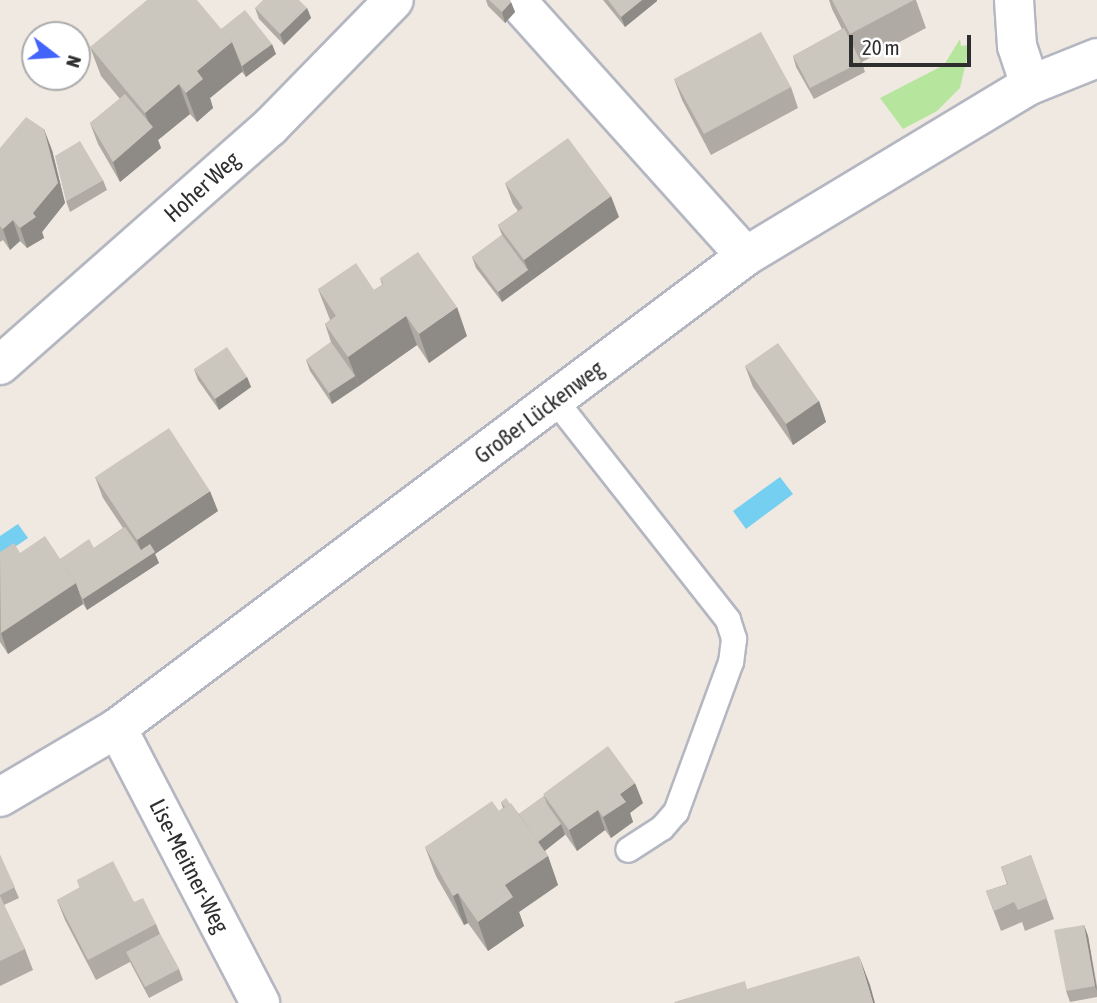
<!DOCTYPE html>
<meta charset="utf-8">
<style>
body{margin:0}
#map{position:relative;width:1097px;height:1003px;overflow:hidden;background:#efe9e1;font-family:"Asap Condensed",sans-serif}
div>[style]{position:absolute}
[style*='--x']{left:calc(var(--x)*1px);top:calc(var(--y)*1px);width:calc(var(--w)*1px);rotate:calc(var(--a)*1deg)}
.green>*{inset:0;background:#b6e59e}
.water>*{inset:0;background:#75cff0}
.roads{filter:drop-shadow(2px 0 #b4b7c1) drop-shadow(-2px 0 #b4b7c1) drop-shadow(0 2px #b4b7c1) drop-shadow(0 -2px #b4b7c1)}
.lane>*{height:24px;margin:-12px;padding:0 12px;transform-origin:12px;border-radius:12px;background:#fff}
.street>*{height:38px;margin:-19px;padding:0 19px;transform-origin:19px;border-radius:19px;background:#fff}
.wall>*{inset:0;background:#afaba4}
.shaded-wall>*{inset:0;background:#8e8b86}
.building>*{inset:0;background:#cbc7bf}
span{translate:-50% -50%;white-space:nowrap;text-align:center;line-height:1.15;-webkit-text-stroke:5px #fff;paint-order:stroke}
.street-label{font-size:23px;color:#2e2e2e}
.north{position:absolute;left:21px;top:21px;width:70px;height:70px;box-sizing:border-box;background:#fff;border:2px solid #ababab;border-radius:50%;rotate:107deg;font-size:19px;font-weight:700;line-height:28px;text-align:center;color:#2e2e2e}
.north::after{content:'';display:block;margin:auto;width:24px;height:32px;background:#4264fb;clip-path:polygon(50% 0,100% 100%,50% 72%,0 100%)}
.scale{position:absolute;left:849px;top:35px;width:122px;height:32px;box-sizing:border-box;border:4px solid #2e2e2e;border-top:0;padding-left:9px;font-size:21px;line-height:24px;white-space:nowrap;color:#2e2e2e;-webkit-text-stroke:5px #fff;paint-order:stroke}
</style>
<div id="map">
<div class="green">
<div style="clip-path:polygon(960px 39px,961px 46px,970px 45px,960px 88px,937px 111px,903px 129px,880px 98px,944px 65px)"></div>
</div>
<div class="water">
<div style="clip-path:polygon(780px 477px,793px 494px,746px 529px,733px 511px)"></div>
<div style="clip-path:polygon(18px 524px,28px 538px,0 557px,0 536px)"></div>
</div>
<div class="roads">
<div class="lane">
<div style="--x:555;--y:400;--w:280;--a:51.8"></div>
<div style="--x:728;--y:620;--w:20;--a:72"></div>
<div style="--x:734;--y:639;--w:23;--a:97"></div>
<div style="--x:731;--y:662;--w:160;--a:110.1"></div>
<div style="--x:676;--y:812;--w:21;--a:131"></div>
<div style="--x:662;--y:828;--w:40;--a:147.1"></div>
</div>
<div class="street">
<div style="--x:516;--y:0;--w:344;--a:48.1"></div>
<div style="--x:1014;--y:0;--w:46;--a:86.3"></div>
<div style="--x:1017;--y:46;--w:41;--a:71.6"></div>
<div style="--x:0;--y:365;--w:360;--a:-41.4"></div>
<div style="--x:270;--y:127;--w:177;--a:-45.7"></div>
<div style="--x:117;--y:728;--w:310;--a:62.5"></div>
<div style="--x:0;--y:797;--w:136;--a:-30.5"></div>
<div style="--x:117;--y:728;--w:786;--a:-36.88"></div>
<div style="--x:746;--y:256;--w:332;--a:-31.1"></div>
<div style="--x:1030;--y:85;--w:72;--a:-21.9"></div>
</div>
</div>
<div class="wall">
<div style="clip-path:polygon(486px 0,510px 0,515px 12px,505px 23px,488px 6px)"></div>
<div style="clip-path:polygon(603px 0,657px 0,657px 1px,625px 27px)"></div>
<div style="clip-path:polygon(829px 0,916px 0,926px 28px,862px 62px,865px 72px,814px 99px,796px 67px,793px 56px,842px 29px,832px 9px)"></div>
<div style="clip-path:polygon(255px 8px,307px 8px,311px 18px,284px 45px,259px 19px)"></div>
<div style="clip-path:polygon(221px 29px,276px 54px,246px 77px,242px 72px,210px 98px,213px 108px,197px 122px,190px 114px,158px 140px,161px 148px,120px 182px,98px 144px,90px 123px,120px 99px,101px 76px,90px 47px)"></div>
<div style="clip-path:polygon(674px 79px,791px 87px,798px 108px,711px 155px,682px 100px)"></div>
<div style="clip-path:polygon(0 148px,52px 150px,65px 203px,42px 232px,44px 238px,27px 248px,20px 241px,10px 250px,3px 240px,0 242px)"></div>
<div style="clip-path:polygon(103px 180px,107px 190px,70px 212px,66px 201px)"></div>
<div style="clip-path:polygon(505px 183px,619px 217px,502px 302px,476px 268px,472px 257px,502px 235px,498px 225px,518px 211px,513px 204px)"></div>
<div style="clip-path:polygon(380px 278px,467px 336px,429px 363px,417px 345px,332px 404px,310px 371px,306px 360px,331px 342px,325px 324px,330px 320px,318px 289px,374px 290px,382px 285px)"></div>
<div style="clip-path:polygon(745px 366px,819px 401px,826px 422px,793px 445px,753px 387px)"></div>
<div style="clip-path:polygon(194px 369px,247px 377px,251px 387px,219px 410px,198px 380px)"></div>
<div style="clip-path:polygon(95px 477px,218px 511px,155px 554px,159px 563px,87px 610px,83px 604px,8px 654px,0 642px,0 552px,20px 553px,60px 559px,94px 548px,123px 528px,103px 498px)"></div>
<div style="clip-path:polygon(544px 796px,643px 803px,630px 813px,633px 822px,611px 838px,605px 830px,577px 851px,565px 834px,545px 851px,548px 856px,558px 885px,519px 912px,524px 926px,488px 951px,468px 923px,464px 925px,436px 876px,425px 847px,499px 811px,503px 808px,501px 802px,510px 804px,519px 814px)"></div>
<div style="clip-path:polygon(0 855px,19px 898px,4px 905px,25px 949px,33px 970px,0 986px)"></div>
<div style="clip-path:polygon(1031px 855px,1054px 919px,1025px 931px,1022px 922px,1001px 931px,986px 891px,1007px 884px,1001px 867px)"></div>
<div style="clip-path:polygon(77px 880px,134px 902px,156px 924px,160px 934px,179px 969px,183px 980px,149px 998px,130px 962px,96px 980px,65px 920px,57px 900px,80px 888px)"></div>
<div style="clip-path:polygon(1084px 925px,1088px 936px,1097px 986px,1097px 997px,1070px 1002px,1066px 991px)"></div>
</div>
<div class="shaded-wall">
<div style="clip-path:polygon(642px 0,657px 0,657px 1px,625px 27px,621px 17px)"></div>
<div style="clip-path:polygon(511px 2px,515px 12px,505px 23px,502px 12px)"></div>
<div style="clip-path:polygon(307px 8px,311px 18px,284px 45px,280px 34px)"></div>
<div style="clip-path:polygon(232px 42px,243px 71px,210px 98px,213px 108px,197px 122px,186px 93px,197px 71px)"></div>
<div style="clip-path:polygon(272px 44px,276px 54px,246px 77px,242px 66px)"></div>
<div style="clip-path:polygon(179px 84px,190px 114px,158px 140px,161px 148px,120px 182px,113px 162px,151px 129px,145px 113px)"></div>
<div style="clip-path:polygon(44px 129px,52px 150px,65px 203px,42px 232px,44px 238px,27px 248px,20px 228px,33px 213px)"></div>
<div style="clip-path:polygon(611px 196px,619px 217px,532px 280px,524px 260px)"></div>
<div style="clip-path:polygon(13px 220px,20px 241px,10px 250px,3px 229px)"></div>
<div style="clip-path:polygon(528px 270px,532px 280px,502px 302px,498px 292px)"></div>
<div style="clip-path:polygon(457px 307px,467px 336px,429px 363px,419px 334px)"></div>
<div style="clip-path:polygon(406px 316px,417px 345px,359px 386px,348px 357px)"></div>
<div style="clip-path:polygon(355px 376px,359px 386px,332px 404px,329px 393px)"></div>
<div style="clip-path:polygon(247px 377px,251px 387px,219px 410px,215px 399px)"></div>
<div style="clip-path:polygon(819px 401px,826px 422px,793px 445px,786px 424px)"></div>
<div style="clip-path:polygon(210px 491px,218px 511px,155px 554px,159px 563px,87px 610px,83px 599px,144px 559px,137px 540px)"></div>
<div style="clip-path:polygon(76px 583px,83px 604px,8px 654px,1px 633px)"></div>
<div style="clip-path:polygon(635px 783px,643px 803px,630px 813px,633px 822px,611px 838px,603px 817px,620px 794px)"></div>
<div style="clip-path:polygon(598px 810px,605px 830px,577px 851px,569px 830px)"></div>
<div style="clip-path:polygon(561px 824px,565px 835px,538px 856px,534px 845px)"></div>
<div style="clip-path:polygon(548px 856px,558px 885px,519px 912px,524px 926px,488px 951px,478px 922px,505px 885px)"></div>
<div style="clip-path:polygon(458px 893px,468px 923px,464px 925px,453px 896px)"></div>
<div style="clip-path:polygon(1084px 925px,1088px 936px,1097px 991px,1095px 986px)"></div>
<div style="clip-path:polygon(859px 956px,870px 985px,875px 1003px,873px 1003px)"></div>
</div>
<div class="building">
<div style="clip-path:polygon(147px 0,197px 0,232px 42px,197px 71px,203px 79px,186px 93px,179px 84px,145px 113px,90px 47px)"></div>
<div style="clip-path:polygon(263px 0,299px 0,307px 8px,280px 34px,255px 8px)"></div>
<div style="clip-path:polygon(489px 0,510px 0,511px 2px,502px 12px)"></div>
<div style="clip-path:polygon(608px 0,642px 0,621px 17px)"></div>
<div style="clip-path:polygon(832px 0,914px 0,850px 34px)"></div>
<div style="clip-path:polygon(245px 10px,272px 44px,242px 66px,232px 42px,221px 29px)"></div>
<div style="clip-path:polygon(844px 28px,861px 62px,810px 88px,793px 56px)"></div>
<div style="clip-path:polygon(761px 32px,791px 87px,704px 134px,674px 79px)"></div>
<div style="clip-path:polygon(125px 94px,153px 127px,113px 162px,90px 123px)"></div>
<div style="clip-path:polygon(26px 117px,44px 129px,58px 183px,33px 213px,36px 217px,20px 228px,13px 220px,3px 229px,0 226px,0 148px)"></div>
<div style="clip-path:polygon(568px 138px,611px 196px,524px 260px,498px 225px,523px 208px,505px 183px)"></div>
<div style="clip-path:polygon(80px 141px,103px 180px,66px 201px,55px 156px)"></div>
<div style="clip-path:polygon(502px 235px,528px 270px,498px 292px,472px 257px)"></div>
<div style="clip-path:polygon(418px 252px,457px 307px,419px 334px,406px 316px,348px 357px,325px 324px,336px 316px,318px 289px,356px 263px,374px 290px,383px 284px,380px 278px)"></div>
<div style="clip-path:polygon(331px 342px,355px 376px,329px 393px,306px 360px)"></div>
<div style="clip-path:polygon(778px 343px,819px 401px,786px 424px,745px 366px)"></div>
<div style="clip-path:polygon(227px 347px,247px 377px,215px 399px,194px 369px)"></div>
<div style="clip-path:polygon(169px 428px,210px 491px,137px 540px,95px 477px)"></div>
<div style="clip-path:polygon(125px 527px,141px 550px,150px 544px,155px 552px,83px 599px,80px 594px,76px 583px,60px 559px,89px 539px,94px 548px)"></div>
<div style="clip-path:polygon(45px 536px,76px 583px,1px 633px,0 552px,14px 543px,20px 553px)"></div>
<div style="clip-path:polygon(608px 746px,635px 783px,620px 794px,626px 802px,603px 817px,598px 810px,569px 830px,543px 794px)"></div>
<div style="clip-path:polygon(544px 796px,547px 804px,561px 824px,538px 842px,519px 814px)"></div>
<div style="clip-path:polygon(506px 798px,510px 804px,505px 807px,501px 802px)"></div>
<div style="clip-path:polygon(492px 801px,499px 811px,511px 803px,548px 856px,505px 885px,513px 897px,478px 922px,458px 893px,453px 896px,425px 847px)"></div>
<div style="clip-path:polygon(0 855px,15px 887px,0 895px)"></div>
<div style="clip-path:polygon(1031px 855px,1047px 898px,1018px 910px,1014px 902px,994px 911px,986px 891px,1008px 884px,1001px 867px)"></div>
<div style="clip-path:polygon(113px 861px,134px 902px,143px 898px,156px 924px,88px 960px,57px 900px,80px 887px,77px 880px)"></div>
<div style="clip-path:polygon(0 896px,25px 949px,0 961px)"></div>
<div style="clip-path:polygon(1084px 925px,1095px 986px,1066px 991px,1054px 930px)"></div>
<div style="clip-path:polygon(160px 934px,179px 969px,145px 987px,126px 952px)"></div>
<div style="clip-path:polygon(859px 956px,873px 1003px,675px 1003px,674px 1002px,745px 981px,747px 989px)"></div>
</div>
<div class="street-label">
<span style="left:202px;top:187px;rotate:-42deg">Hoher Weg</span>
<span style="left:539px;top:412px;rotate:-37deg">Großer Lückenweg</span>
<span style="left:189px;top:866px;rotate:63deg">Lise-Meitner-Weg</span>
</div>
<div class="north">N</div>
<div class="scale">20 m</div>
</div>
